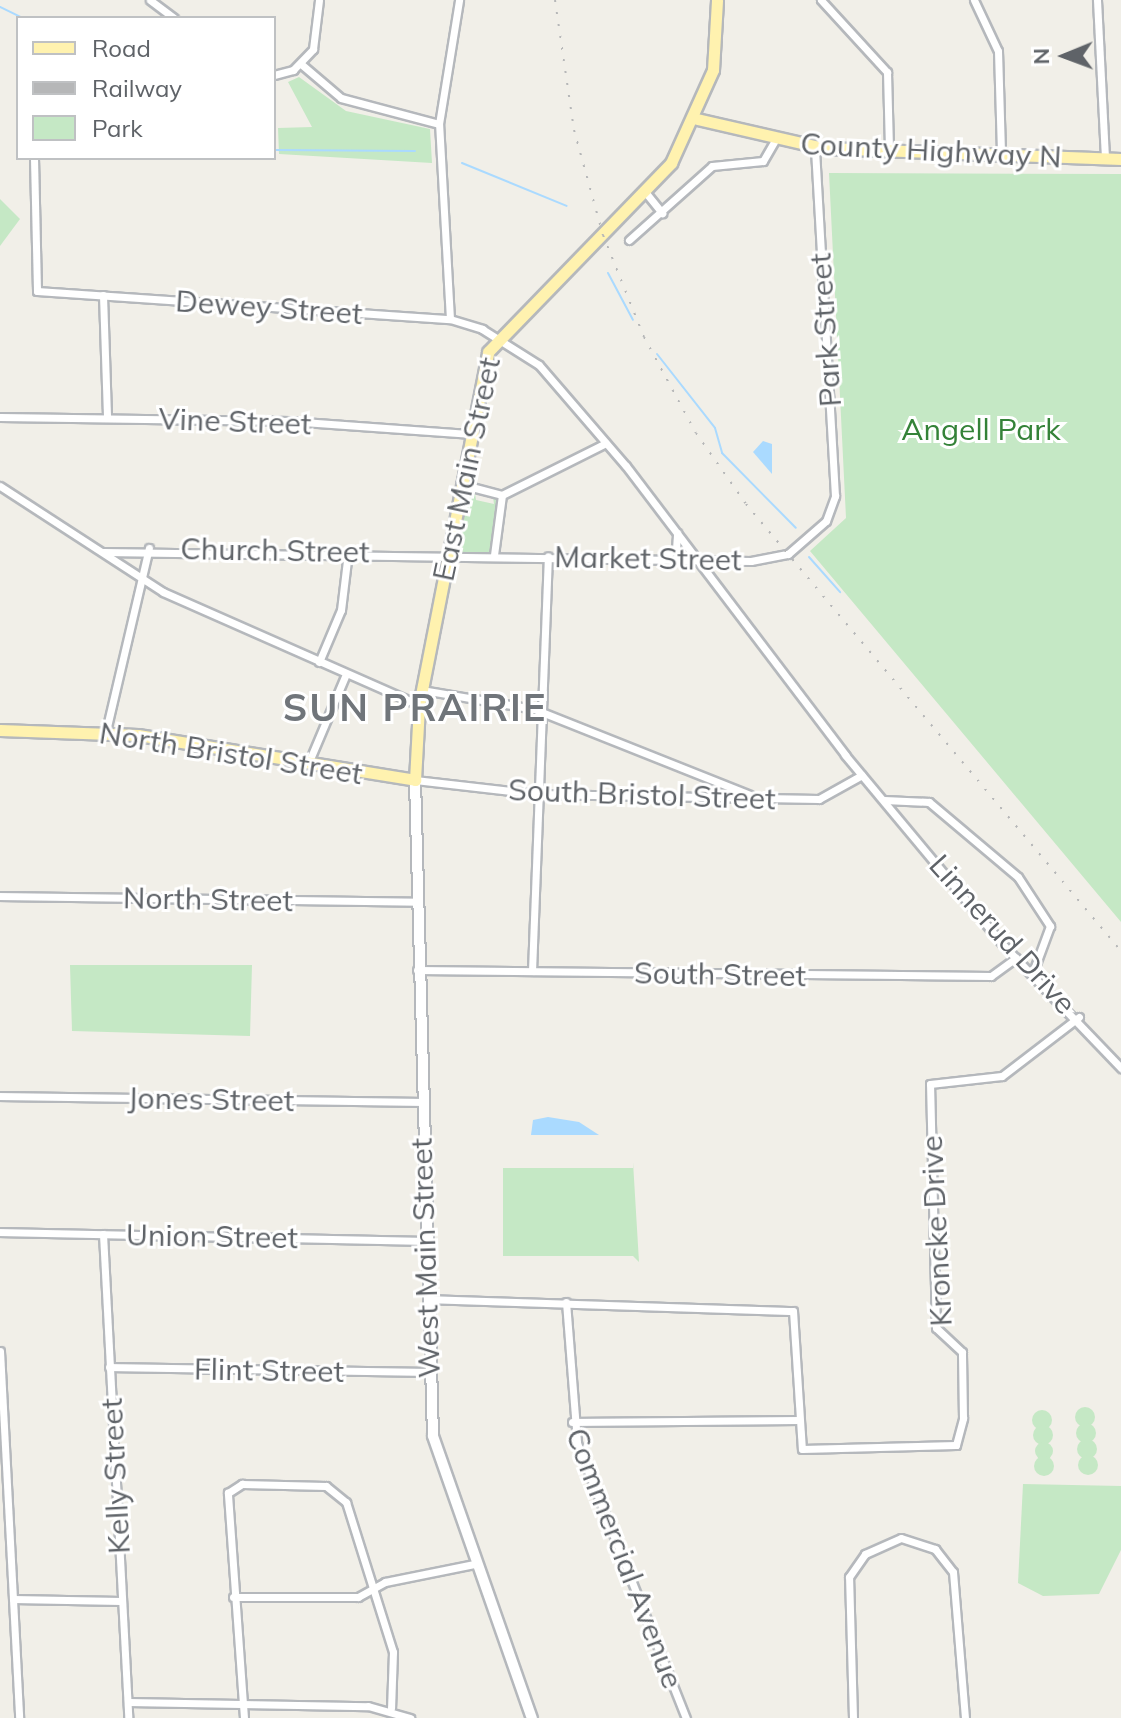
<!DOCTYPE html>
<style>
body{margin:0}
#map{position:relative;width:1121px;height:1718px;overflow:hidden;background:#f1efe8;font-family:Mulish,sans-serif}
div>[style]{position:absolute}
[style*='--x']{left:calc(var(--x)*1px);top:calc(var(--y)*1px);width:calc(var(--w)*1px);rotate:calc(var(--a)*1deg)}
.green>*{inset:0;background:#c5e8c5}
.round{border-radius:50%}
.water>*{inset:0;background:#aadaff}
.stream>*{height:2px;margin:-1px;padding:0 1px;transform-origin:1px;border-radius:1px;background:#aadaff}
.roads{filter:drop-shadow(2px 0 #b5b8bc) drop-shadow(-2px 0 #b5b8bc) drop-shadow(0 2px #b5b8bc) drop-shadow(0 -2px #b5b8bc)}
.minor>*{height:7px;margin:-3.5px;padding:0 3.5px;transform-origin:3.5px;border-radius:3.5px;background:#fff}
.secondary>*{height:10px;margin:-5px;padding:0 5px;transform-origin:5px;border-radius:5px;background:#fff}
.primary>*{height:11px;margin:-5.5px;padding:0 5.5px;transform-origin:5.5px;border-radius:5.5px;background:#fff2af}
.rail>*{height:2px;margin-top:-1px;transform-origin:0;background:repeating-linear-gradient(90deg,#b6b7b8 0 2px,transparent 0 12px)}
span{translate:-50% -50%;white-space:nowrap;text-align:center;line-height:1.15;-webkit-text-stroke:6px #fff;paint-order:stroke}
.street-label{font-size:30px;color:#5f6368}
.park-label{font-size:30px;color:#348238}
.district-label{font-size:38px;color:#70757a;font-weight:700;letter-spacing:2px}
.legend{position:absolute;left:16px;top:16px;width:260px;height:144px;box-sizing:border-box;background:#fff;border:2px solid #bfc1c3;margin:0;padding:10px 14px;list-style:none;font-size:24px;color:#5f6368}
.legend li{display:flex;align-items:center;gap:16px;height:40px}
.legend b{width:40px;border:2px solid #bfc1c3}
.north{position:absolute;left:1025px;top:16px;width:80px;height:80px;-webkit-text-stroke:6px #fff;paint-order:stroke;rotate:269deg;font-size:22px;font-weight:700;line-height:32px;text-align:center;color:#5f6368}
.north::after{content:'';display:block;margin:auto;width:28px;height:36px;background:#5f6368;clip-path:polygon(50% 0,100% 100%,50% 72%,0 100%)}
</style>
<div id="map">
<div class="green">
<div style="clip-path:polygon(299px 77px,346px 111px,430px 129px,432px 163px,279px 154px,278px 128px,312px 127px,288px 82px)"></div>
<div style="clip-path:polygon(829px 173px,1121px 174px,1121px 922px,810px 551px,846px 518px)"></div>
<div style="clip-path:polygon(0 199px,20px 219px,0 246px)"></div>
<div style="clip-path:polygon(460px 484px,474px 487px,476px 500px,494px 504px,492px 490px,500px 492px,494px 555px,447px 555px)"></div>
<div style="clip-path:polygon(70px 965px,252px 965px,250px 1036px,72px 1031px)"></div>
<div style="clip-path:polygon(633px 1162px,639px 1262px,633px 1256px,503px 1256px,503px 1168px,633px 1168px)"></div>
<div class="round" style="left:1075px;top:1407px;width:20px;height:20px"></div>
<div class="round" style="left:1032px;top:1410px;width:20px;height:20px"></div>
<div class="round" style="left:1076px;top:1423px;width:20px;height:20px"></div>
<div class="round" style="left:1033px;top:1425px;width:20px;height:20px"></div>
<div class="round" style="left:1077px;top:1439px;width:20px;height:20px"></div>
<div class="round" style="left:1035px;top:1442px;width:18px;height:18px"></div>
<div class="round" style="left:1078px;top:1455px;width:20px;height:20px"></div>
<div class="round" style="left:1034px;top:1456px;width:20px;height:20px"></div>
<div style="clip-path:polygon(1023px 1484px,1121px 1486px,1121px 1550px,1099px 1594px,1043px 1596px,1018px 1583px)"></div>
</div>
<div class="water">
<div style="clip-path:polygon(763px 441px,772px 444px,772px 474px,753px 452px)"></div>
<div style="clip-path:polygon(548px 1117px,579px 1122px,599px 1135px,531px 1135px,533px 1120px)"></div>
</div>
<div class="stream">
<div style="--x:0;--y:7;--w:25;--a:26"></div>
<div style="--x:274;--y:150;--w:141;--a:0.4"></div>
<div style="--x:462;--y:163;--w:113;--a:22.3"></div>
<div style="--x:608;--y:273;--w:53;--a:62"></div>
<div style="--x:657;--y:354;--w:94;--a:51.9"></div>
<div style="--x:715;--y:428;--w:26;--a:74"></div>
<div style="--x:722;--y:453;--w:105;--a:45.4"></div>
<div style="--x:809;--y:557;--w:47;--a:48.5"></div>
</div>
<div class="roads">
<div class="minor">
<div style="--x:150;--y:0;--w:30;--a:37"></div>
<div style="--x:821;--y:0;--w:98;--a:47.5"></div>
<div style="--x:887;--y:72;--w:79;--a:88.5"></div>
<div style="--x:974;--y:0;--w:56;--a:64.8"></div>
<div style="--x:998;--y:51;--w:104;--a:88.3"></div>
<div style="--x:1097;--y:0;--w:158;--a:87.1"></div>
<div style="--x:301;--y:64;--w:52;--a:40.4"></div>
<div style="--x:341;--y:98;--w:101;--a:14.9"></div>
<div style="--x:274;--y:75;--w:20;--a:-15"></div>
<div style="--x:293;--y:70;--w:29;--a:-46"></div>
<div style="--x:313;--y:49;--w:49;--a:-83"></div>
<div style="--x:34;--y:158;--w:133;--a:88.7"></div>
<div style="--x:37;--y:291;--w:414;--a:3.9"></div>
<div style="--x:450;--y:319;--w:34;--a:17"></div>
<div style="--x:482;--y:329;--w:67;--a:32.3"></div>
<div style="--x:539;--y:365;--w:133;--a:49.3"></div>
<div style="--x:626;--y:466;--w:363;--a:52.8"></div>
<div style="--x:845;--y:755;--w:250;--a:50.2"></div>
<div style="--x:1005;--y:947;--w:168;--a:46.2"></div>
<div style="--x:646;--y:193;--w:26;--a:51"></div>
<div style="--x:629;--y:240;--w:111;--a:-41.7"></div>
<div style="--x:712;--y:166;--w:51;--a:-5.6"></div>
<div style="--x:763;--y:161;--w:24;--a:-60"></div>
<div style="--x:103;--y:295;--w:122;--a:88.1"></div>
<div style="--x:450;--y:319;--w:195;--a:-93.2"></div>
<div style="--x:439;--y:124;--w:126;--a:-80.8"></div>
<div style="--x:0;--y:417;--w:289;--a:0.8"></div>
<div style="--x:289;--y:421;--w:180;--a:4.1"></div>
<div style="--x:460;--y:484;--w:43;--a:14.7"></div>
<div style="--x:502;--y:495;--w:61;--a:97.6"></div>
<div style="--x:0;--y:486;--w:194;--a:33"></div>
<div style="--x:163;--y:592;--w:280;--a:23.8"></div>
<div style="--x:502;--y:495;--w:116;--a:-26.6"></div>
<div style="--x:103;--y:552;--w:648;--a:0.8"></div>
<div style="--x:751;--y:561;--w:38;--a:-11"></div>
<div style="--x:788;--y:554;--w:50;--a:-41"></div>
<div style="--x:826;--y:521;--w:27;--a:-70"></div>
<div style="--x:835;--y:496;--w:350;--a:-93.3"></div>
<div style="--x:663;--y:557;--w:15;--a:-32"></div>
<div style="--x:676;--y:549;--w:16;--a:-86"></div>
<div style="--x:319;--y:662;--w:56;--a:-67.1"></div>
<div style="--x:341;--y:610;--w:58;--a:-83.1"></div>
<div style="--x:422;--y:690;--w:114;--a:9.6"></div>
<div style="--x:534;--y:709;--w:232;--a:21.7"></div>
<div style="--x:106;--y:731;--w:188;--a:-76.8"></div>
<div style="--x:308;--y:764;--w:98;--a:-67.1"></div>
<div style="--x:415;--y:780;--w:123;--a:6.5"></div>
<div style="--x:537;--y:794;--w:282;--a:1"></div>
<div style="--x:819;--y:799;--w:49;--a:-29.2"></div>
<div style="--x:884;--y:800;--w:45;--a:2.5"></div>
<div style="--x:929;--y:802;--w:116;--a:40.1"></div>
<div style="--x:1018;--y:877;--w:59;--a:56.9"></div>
<div style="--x:1050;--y:926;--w:49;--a:110.3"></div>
<div style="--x:0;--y:896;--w:416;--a:0.8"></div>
<div style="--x:417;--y:970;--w:574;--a:0.6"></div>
<div style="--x:991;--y:976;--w:31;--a:-36"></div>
<div style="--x:532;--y:971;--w:415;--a:-87.8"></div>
<div style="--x:0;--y:1096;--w:421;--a:0.8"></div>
<div style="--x:0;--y:1232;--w:424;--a:1.2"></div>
<div style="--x:103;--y:1234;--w:485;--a:87"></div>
<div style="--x:428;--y:1299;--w:365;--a:1.9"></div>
<div style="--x:793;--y:1311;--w:138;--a:86.3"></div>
<div style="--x:802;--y:1449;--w:154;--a:-1.5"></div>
<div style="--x:956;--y:1445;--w:28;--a:-75"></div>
<div style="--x:963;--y:1418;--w:66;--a:-90.9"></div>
<div style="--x:962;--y:1352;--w:35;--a:-137"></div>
<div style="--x:936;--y:1328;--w:244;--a:-91.4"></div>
<div style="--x:930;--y:1084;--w:72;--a:-6.3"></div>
<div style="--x:1002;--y:1076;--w:97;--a:-37.5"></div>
<div style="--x:566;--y:1302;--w:141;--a:85.5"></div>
<div style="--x:577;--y:1443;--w:296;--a:68.4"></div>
<div style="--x:0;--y:1351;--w:367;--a:87"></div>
<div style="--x:109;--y:1367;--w:319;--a:0.9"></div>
<div style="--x:572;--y:1422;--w:224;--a:-0.5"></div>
<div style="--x:233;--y:1597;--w:125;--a:0"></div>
<div style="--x:358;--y:1597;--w:31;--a:-29"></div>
<div style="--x:385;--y:1582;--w:91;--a:-11.4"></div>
<div style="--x:13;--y:1599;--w:108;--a:1.1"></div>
<div style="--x:128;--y:1702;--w:240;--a:1"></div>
<div style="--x:368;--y:1706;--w:44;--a:15.9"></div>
<div style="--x:244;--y:1718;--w:226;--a:-94.1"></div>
<div style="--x:228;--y:1493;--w:17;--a:-33"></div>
<div style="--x:242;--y:1484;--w:84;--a:1.4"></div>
<div style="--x:326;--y:1486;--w:26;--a:39"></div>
<div style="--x:346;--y:1502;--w:157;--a:72.6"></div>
<div style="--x:393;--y:1652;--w:56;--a:92"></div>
<div style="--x:853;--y:1718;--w:141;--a:-91.6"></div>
<div style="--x:849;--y:1577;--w:28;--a:-55"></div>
<div style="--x:865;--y:1554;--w:39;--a:-24"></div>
<div style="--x:901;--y:1538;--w:36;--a:18"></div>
<div style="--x:935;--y:1549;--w:29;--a:52"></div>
<div style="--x:953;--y:1572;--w:146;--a:85.3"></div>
</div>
<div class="secondary">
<div style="--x:415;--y:780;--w:656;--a:88.43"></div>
<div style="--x:433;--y:1436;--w:299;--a:70.7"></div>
</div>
<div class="primary">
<div style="--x:697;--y:119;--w:130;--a:12.9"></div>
<div style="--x:824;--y:148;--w:297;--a:2.1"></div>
<div style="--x:0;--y:730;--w:138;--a:2.1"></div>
<div style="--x:138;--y:735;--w:281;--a:9.2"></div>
<div style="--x:415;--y:780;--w:75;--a:-86.9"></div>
<div style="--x:419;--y:705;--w:360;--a:-78.9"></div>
<div style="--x:488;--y:352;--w:263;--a:-45.9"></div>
<div style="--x:671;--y:163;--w:102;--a:-65.7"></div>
<div style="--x:713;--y:70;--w:70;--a:-86.7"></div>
</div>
</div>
<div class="rail">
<div style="--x:555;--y:0;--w:131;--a:81.7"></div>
<div style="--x:574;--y:130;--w:109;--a:74.6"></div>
<div style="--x:603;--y:235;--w:110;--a:68.1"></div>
<div style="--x:644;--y:337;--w:109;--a:61.6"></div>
<div style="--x:696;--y:433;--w:87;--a:54.8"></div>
<div style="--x:746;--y:504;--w:583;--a:50.01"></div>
</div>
<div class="street-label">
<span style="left:931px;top:150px;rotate:3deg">County Highway N</span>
<span style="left:269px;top:307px;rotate:4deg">Dewey Street</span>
<span style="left:825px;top:330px;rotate:-94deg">Park Street</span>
<span style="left:235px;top:421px;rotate:2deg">Vine Street</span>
<span style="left:466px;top:469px;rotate:-78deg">East Main Street</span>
<span style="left:275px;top:550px;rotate:1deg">Church Street</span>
<span style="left:648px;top:558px;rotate:1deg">Market Street</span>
<span style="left:231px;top:753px;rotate:9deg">North Bristol Street</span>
<span style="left:642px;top:794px;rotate:2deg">South Bristol Street</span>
<span style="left:208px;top:899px;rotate:1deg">North Street</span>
<span style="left:1003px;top:934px;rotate:48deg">Linnerud Drive</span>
<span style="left:720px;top:974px;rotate:1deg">South Street</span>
<span style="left:211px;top:1099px;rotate:1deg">Jones Street</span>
<span style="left:936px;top:1231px;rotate:-93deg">Kroncke Drive</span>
<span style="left:212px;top:1236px;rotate:1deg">Union Street</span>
<span style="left:425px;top:1258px;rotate:-92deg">West Main Street</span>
<span style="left:269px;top:1370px;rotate:1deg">Flint Street</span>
<span style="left:115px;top:1476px;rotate:-93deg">Kelly Street</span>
<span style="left:625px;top:1558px;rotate:69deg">Commercial Avenue</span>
</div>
<div class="park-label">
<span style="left:981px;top:429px">Angell Park</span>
</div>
<div class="district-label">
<span style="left:415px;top:708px">SUN PRAIRIE</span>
</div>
<ul class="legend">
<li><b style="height:10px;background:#fff2af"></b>Road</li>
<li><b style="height:10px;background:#b6b7b8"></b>Railway</li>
<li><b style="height:22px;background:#c5e8c5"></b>Park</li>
</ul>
<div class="north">N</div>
</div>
